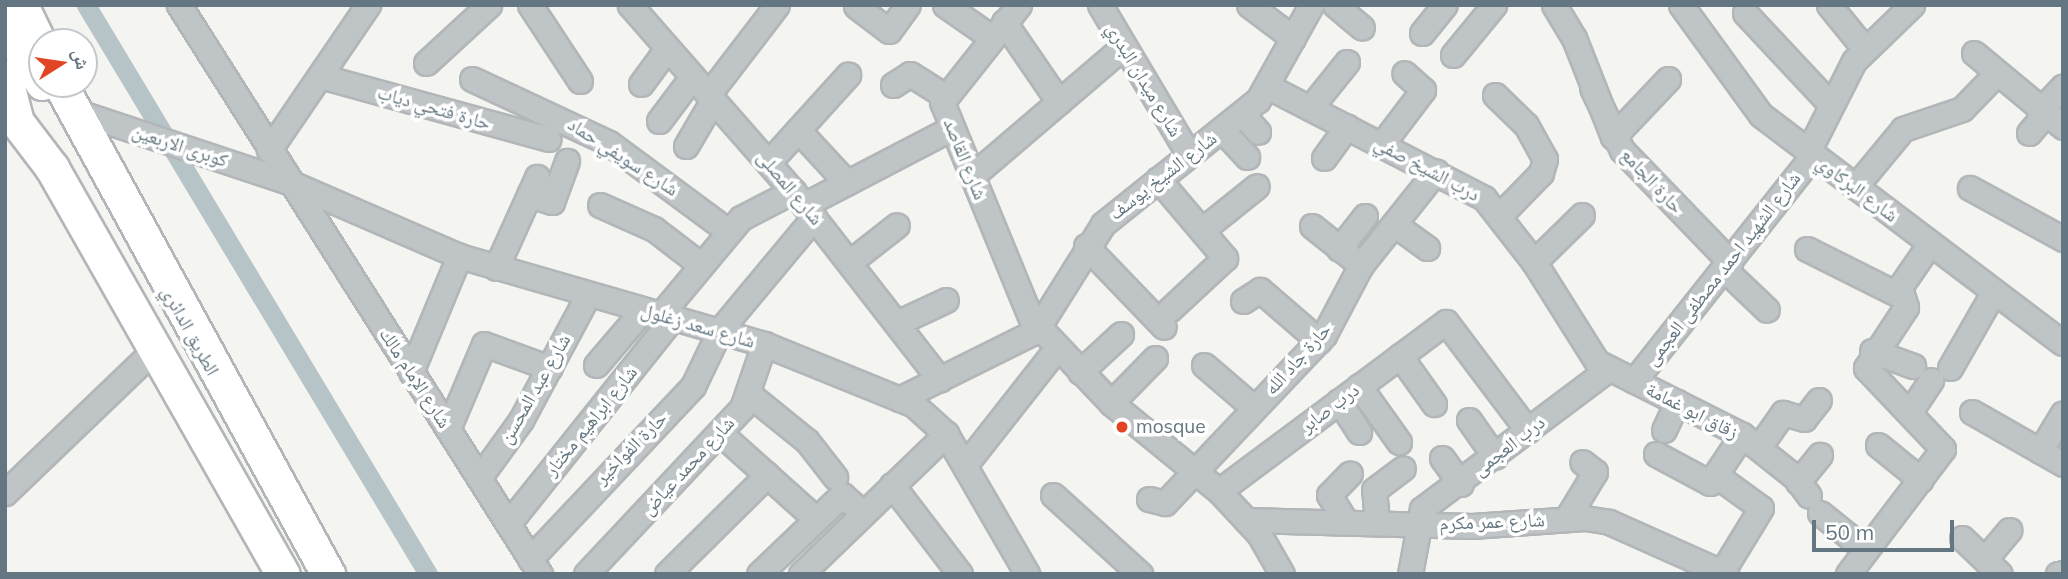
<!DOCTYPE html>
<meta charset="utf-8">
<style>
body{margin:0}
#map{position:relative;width:2068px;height:579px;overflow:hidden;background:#f4f4f0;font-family:Mulish,"Noto Naskh Arabic",sans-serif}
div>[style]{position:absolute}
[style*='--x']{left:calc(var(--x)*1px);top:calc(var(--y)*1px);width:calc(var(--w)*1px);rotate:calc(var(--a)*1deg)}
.canal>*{height:19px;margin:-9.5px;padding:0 9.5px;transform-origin:9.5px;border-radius:9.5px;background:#b7c4c7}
.roads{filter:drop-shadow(2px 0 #b2b6b8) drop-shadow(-2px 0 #b2b6b8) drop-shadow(0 2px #b2b6b8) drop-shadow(0 -2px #b2b6b8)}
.minor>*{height:23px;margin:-11.5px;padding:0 11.5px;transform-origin:11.5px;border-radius:11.5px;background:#bfc4c6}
.highway>*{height:33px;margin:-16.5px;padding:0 16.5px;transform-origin:16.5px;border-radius:16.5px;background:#fff}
.dots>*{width:19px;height:19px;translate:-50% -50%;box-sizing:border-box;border:4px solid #fff;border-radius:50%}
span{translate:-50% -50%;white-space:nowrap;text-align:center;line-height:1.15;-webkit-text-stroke:7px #fff;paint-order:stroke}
.street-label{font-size:19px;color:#637681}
.poi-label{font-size:19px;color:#637681}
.left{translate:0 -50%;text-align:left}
.frame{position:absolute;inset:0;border:7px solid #637681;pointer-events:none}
.north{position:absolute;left:28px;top:28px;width:70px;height:70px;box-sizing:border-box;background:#fff;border:2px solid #c1c8cd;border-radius:50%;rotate:78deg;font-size:19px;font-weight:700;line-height:28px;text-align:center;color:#637681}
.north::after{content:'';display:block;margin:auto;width:24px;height:32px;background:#e14524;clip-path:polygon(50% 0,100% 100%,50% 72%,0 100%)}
.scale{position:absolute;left:1812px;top:520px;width:142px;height:32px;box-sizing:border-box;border:4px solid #637681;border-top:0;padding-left:9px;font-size:21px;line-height:24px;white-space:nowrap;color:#637681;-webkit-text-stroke:5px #fff;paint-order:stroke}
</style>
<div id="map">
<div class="canal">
<div style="--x:86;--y:5;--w:664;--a:58.99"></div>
</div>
<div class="roads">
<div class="minor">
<div style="--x:179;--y:5;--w:674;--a:57.61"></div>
<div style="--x:530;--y:5;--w:91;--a:56.7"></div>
<div style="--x:630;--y:5;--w:247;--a:48.8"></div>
<div style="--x:793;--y:191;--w:239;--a:52.1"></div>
<div style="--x:945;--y:5;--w:56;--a:34.8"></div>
<div style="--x:1019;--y:5;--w:124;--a:128.4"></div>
<div style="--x:942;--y:102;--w:248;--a:67.7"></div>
<div style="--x:1100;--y:5;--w:174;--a:59.3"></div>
<div style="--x:1249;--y:5;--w:55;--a:36.9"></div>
<div style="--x:1335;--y:5;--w:35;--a:40"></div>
<div style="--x:1554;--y:5;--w:39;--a:59"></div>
<div style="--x:1574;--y:38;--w:106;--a:68.5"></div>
<div style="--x:1613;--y:137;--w:80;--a:-46.5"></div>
<div style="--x:1681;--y:5;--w:136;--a:54"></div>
<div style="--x:1761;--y:115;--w:378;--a:37.1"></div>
<div style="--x:1829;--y:5;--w:55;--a:50.9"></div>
<div style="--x:856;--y:6;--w:41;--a:37.1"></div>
<div style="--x:889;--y:31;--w:32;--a:-54"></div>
<div style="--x:1745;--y:13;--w:126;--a:46.9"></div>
<div style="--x:1004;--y:22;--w:97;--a:55.5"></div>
<div style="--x:1422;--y:33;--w:36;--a:-51"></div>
<div style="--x:1974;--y:53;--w:116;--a:39.7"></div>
<div style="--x:1453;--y:55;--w:65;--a:-50.6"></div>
<div style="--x:426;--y:63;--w:86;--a:-42.6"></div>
<div style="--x:320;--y:76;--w:237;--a:15.4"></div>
<div style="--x:472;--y:79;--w:151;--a:25"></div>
<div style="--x:609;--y:143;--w:148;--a:36.5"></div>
<div style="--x:641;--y:84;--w:42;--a:-53.7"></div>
<div style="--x:893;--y:85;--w:20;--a:-33"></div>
<div style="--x:910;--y:74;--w:39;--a:32"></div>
<div style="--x:1267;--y:86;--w:244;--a:27.3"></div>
<div style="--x:1484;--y:198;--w:81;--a:52"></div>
<div style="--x:1534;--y:262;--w:118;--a:57.8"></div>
<div style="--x:1597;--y:362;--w:162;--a:26.7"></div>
<div style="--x:1742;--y:435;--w:69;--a:38.5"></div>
<div style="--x:1796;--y:478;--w:22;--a:54"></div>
<div style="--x:1592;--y:88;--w:69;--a:64.2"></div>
<div style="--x:1622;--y:150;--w:156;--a:46"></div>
<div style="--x:708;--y:95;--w:113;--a:-52.5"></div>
<div style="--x:1495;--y:95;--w:43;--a:44.1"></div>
<div style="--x:1526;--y:125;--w:39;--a:61"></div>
<div style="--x:1545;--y:159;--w:15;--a:106"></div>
<div style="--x:1541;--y:173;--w:59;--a:134.3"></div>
<div style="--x:1310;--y:108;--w:59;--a:-51.2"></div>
<div style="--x:72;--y:110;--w:229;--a:18.4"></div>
<div style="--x:289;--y:182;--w:185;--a:23.5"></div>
<div style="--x:459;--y:256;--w:317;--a:16.1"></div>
<div style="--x:764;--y:344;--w:162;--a:22.1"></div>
<div style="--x:914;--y:405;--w:43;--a:42.2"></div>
<div style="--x:946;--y:434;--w:162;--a:59.9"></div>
<div style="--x:2039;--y:112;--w:35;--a:-47"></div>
<div style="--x:1242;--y:114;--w:24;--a:48"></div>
<div style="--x:659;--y:121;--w:55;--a:-53.1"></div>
<div style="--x:798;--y:130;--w:72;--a:47.2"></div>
<div style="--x:1222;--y:130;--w:37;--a:47"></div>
<div style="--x:2029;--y:133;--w:23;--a:-50"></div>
<div style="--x:1382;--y:144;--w:68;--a:-52.8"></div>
<div style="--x:1423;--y:90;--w:25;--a:-138"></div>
<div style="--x:686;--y:146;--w:53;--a:-59.6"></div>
<div style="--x:269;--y:150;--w:176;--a:-55.7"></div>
<div style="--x:1808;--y:152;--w:102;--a:-63.2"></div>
<div style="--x:1854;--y:61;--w:81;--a:-44"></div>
<div style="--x:1324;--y:158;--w:39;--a:-54"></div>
<div style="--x:769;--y:162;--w:118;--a:-47.8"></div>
<div style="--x:972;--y:176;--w:199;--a:-40.5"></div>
<div style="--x:1158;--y:179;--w:104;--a:49.7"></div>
<div style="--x:1225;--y:258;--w:76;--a:137.1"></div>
<div style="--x:1855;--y:187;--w:75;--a:-50.4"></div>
<div style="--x:1903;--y:129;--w:62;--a:-18.7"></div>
<div style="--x:1962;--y:109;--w:47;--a:-45.9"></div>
<div style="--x:1970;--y:188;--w:106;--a:28.7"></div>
<div style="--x:529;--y:195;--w:24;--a:17"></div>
<div style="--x:552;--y:202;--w:44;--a:-69.9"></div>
<div style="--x:600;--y:205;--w:59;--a:24"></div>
<div style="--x:654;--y:229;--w:59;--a:37.5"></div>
<div style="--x:804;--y:205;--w:167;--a:-27.5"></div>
<div style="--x:1394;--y:224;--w:41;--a:36"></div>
<div style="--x:1312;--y:226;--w:63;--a:38.5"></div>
<div style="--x:1202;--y:230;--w:70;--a:-38.7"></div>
<div style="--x:1086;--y:246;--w:112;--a:46.1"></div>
<div style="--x:1339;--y:249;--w:42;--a:-51.8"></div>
<div style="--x:1807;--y:249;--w:105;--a:26.6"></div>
<div style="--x:851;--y:261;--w:58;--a:-38"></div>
<div style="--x:1534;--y:262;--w:67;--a:-44.4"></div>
<div style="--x:496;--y:268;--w:100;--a:-65.7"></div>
<div style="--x:1724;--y:269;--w:59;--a:43.6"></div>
<div style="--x:1243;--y:301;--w:20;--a:-33"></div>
<div style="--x:1260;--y:290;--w:78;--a:40.8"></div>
<div style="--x:661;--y:314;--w:125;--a:-50.2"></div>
<div style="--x:741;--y:218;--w:59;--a:-27.4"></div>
<div style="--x:897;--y:323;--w:54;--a:-25.1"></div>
<div style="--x:1039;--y:327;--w:105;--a:46.5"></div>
<div style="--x:1111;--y:403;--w:139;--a:39.2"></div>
<div style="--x:1219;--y:491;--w:59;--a:47.1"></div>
<div style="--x:1259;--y:534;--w:46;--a:60.1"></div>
<div style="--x:1872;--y:351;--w:44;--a:20.1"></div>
<div style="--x:1400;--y:356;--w:59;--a:54.7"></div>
<div style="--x:596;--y:365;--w:72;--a:-49.5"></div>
<div style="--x:1204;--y:365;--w:66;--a:40.7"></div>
<div style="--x:1950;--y:368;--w:86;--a:-60.2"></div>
<div style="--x:411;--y:372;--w:126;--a:-67.5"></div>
<div style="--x:1080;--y:372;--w:56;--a:-42.8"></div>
<div style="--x:1634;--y:381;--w:288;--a:-51.6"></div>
<div style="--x:1359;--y:386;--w:69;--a:54.5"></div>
<div style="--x:750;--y:395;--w:73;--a:38.9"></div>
<div style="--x:807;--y:441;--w:46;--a:52.1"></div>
<div style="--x:899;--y:399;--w:153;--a:-26.4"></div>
<div style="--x:1036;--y:331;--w:126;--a:-57.9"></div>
<div style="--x:1103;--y:224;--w:198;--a:-38.7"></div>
<div style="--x:1258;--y:100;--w:109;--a:-60.8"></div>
<div style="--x:1339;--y:401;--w:37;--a:57"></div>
<div style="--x:1111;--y:403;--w:63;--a:-45.6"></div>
<div style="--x:1911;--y:410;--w:36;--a:-56"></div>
<div style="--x:1972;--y:412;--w:105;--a:29.7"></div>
<div style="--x:1469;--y:420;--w:45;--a:54.9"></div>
<div style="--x:448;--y:429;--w:92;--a:-67"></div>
<div style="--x:484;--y:344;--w:70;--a:20"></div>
<div style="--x:1664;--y:430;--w:31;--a:-65"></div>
<div style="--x:720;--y:433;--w:129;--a:41.9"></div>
<div style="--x:1878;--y:445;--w:55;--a:39.1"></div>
<div style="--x:1759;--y:447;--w:42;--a:-54.8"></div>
<div style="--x:1783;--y:413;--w:22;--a:16"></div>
<div style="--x:1804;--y:419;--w:24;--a:-52"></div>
<div style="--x:2040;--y:451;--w:44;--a:-58.8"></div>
<div style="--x:1656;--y:454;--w:61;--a:28.2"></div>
<div style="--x:1710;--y:483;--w:58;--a:-56.3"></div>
<div style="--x:1442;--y:458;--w:32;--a:54"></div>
<div style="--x:965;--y:465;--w:149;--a:-51.8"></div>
<div style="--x:1717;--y:476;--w:54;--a:36"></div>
<div style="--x:1761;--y:508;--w:75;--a:121.4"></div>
<div style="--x:479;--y:478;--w:72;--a:-54.1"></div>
<div style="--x:521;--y:420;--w:140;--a:-61.8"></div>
<div style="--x:1798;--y:482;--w:35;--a:-51"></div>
<div style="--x:892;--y:485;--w:112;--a:52.6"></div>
<div style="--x:1219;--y:491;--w:283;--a:-36.7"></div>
<div style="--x:1446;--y:322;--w:136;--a:53"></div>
<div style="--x:5;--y:493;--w:211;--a:-43.8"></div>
<div style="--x:1053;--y:495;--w:118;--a:42.2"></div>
<div style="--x:1149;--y:499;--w:16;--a:14"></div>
<div style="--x:1165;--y:503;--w:231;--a:-46.6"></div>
<div style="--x:1324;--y:335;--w:79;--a:-62.1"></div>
<div style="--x:1361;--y:265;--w:120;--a:-51.4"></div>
<div style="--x:1820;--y:513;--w:59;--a:38.8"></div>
<div style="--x:1567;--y:518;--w:54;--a:-58.7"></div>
<div style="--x:1595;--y:472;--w:16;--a:-142"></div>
<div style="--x:1246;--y:520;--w:226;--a:1.5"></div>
<div style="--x:1472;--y:526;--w:113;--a:-4"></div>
<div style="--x:1585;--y:518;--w:24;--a:9"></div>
<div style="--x:1609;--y:522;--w:128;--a:24"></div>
<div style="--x:1346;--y:522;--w:32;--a:-122"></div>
<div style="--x:1329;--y:495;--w:30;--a:-46"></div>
<div style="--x:1377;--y:522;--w:32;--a:-95"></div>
<div style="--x:1374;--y:490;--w:36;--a:-37"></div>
<div style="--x:508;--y:524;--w:265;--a:-51.4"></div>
<div style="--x:1962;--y:538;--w:52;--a:43.5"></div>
<div style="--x:530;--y:559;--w:238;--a:-46.7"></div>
<div style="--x:693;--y:386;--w:62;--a:-64.3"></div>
<div style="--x:720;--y:330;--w:147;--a:-50.2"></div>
<div style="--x:1985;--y:559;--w:38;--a:-50"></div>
<div style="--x:586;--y:574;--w:228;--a:-46.8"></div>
<div style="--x:742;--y:408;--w:68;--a:-71"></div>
<div style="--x:667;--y:574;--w:141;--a:-44.7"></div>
<div style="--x:759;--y:574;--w:115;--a:-43.6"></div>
<div style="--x:842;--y:495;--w:28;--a:41"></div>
<div style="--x:801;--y:574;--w:202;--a:-44"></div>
<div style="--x:1410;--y:574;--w:66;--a:-79.5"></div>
<div style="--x:1422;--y:509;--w:231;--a:-36.9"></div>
<div style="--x:1848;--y:574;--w:157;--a:-52.8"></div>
<div style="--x:1943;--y:449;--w:112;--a:-133.5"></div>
<div style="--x:1866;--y:368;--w:73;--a:-56.7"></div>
<div style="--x:1906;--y:307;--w:21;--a:-107"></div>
<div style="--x:1900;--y:287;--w:51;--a:-55.4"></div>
<div style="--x:2058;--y:574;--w:5;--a:-11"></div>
</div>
<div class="highway">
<div style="--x:21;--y:5;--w:48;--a:64"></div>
<div style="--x:5;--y:26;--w:68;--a:57"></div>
<div style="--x:5;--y:76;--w:43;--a:75.3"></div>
<div style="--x:60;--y:84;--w:559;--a:61.32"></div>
<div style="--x:5;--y:106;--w:78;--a:52.8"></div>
<div style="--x:52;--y:168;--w:467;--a:60.4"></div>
</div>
</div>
<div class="dots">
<div style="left:1122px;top:427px;background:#e14524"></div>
</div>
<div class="street-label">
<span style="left:1144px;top:80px;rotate:59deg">شارع ميدان البدري</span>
<span style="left:434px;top:108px;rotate:16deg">حارة فتحي دياب</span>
<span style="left:180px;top:146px;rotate:18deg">كوبرى الاربعين</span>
<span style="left:623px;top:157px;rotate:33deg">شارع سويفي حماد</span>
<span style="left:965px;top:159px;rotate:68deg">شارع القاصد</span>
<span style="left:1427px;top:169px;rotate:28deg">درب الشيخ صفي</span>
<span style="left:1163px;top:176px;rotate:-38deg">شارع الشيخ يوسف</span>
<span style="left:1652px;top:181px;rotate:47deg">حارة الجامع</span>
<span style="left:790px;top:188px;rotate:50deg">شارع المصلى</span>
<span style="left:1857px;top:189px;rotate:37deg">شارع البركاوي</span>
<span style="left:1723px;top:269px;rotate:-52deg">شارع الشهيد احمد مصطفى العجمى</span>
<span style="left:698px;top:326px;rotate:16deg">شارع سعد زغلول</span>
<span style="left:190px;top:331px;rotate:61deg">الطريق الدائري</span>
<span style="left:1298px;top:359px;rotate:-48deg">حارة جاد الله</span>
<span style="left:415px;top:378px;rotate:57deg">شارع الإمام مالك</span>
<span style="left:535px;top:389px;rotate:-60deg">شارع عبد المحسن</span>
<span style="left:1330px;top:408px;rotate:-37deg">درب صابر</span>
<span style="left:1692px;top:411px;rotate:27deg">زقاق ابو غمامة</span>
<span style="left:591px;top:421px;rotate:-51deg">شارع ابراهيم مختار</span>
<span style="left:1509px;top:446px;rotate:-38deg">درب العجمى</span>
<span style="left:631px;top:448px;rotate:-45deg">حارة الفواخير</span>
<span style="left:688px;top:466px;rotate:-47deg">شارع محمد عياض</span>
<span style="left:1492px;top:522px;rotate:-2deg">شارع عمر مكرم</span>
</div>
<div class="poi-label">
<span class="left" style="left:1136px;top:427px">mosque</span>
</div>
<div class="frame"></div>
<div class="north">ش</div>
<div class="scale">50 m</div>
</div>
